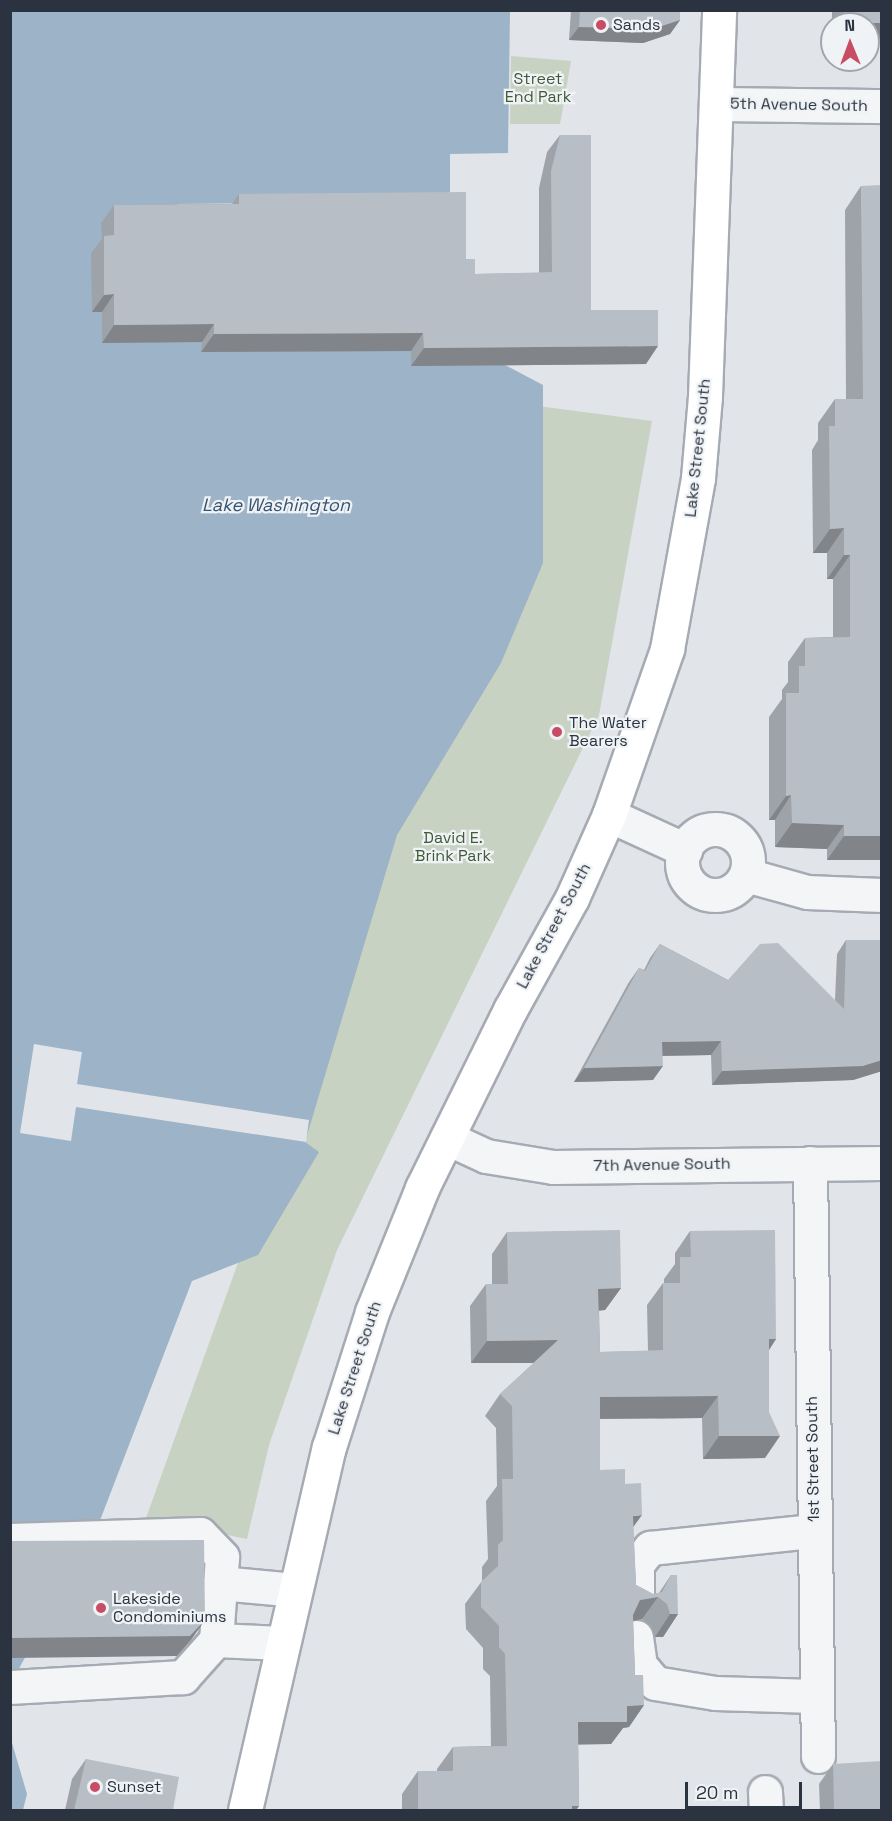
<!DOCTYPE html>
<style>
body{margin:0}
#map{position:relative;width:892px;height:1821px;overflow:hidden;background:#e1e4e9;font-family:"Space Grotesk",sans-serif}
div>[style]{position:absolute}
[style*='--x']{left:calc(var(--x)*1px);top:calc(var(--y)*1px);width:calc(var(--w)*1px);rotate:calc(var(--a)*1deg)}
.green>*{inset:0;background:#c7d2c2}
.water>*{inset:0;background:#9db3c7}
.pier>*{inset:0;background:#e1e4e9}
.roads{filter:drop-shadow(2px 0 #a6abb3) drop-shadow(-2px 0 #a6abb3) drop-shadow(0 2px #a6abb3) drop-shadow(0 -2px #a6abb3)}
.minor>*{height:33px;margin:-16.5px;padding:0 16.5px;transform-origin:16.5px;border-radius:16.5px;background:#f3f5f7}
.minor>.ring{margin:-16.5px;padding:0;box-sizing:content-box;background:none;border:33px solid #f3f5f7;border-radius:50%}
.major>*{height:33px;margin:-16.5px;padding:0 16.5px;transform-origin:16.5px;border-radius:16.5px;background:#fff}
.wall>*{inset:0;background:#9ea3a9}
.shaded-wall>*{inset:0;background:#81858a}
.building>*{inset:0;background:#b8bec5}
.dots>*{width:16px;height:16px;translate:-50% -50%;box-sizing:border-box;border:3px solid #f0f3f6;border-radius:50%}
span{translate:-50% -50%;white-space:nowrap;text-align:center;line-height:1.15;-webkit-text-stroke:4.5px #f0f3f6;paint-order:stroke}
.poi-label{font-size:16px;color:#2a333f}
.left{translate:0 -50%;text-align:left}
.park-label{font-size:16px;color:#405b38}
.street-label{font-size:16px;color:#2a333f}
.water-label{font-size:18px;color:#365371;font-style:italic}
.frame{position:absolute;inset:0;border:12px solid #2a333f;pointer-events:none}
.north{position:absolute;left:820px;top:12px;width:60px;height:60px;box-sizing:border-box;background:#f0f3f6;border:2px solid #a1a6ad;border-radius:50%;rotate:359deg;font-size:16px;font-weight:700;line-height:24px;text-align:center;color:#2a333f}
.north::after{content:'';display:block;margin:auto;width:21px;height:27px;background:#c84c63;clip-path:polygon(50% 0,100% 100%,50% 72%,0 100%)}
.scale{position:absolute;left:685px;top:1782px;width:117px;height:27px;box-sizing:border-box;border:3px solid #2a333f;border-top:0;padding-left:8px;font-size:18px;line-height:21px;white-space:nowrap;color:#2a333f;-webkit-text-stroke:4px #f0f3f6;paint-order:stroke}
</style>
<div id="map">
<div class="green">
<div style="clip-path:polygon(511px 56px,571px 61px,560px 124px,510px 124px)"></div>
<div style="clip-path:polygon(538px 406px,652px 421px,599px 715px,337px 1250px,269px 1445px,247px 1539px,146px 1518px,349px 955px)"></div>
</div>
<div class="water">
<div style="clip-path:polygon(11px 11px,510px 11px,505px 365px,543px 385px,543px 563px,501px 663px,397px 835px,305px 1142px,319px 1152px,258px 1255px,192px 1281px,99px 1523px,11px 1683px)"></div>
<div style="clip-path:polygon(10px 1736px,27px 1794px,23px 1810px,11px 1810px)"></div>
</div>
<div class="pier">
<div style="clip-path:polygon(509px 153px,509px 291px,178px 222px,178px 204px,450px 201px,450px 154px)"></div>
<div style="clip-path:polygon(34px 1044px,82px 1052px,77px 1084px,309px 1120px,306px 1142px,76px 1107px,71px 1141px,20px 1133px)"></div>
</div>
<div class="roads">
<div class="minor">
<div style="--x:717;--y:104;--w:165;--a:0.7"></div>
<div style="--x:609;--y:815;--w:84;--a:24.7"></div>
<div class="ring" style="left:682px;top:829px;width:33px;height:33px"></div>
<div style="--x:746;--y:875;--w:63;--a:15.6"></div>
<div style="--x:807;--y:892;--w:75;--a:2.3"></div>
<div style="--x:447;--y:1138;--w:43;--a:24.8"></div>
<div style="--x:486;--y:1156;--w:68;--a:9.3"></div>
<div style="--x:553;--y:1167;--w:329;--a:-0.7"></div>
<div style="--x:810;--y:1163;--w:593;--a:89.23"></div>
<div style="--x:10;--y:1540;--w:190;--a:-1.8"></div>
<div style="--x:200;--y:1534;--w:32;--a:46"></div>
<div style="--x:222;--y:1557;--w:83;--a:94.1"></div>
<div style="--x:216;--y:1640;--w:50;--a:131.7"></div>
<div style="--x:183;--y:1677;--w:173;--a:176.7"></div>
<div style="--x:220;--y:1583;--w:75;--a:5.3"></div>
<div style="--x:637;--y:1598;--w:34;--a:-90"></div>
<div style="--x:637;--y:1564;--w:21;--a:-51"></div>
<div style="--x:650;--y:1548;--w:164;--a:-6"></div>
<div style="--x:636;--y:1637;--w:28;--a:82"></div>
<div style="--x:640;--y:1665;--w:23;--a:50"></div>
<div style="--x:655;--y:1683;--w:61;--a:9.5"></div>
<div style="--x:715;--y:1693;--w:99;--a:1.7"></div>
<div style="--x:216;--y:1640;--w:66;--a:2.6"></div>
<div style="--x:765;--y:1792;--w:18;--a:87"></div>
</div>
<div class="major">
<div style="--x:245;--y:1810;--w:373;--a:-77"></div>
<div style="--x:329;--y:1447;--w:142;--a:-72.3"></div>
<div style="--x:372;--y:1312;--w:134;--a:-68"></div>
<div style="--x:422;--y:1188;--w:199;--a:-63.7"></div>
<div style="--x:510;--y:1010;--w:128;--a:-61"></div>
<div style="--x:572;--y:898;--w:91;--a:-66"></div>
<div style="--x:609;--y:815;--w:176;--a:-70.7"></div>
<div style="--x:667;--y:649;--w:174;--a:-79.7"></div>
<div style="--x:698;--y:478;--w:82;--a:-85.1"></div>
<div style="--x:705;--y:396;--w:386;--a:-87.9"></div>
</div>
</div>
<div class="wall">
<div style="clip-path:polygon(571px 10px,680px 10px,680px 20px,670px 34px,643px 43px,569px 40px)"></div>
<div style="clip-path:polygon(832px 10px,882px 10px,882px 39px,868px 40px,868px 24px,832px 24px,832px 36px)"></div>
<div style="clip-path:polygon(560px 135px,591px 310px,646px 364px,411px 366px,411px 351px,201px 352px,202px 342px,102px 343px,102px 312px,92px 312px,91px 253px,102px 239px,101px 223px,114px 205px,232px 204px,239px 194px,466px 259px,475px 274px,539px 273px,539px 188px,547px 152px)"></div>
<div style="clip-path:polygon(861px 186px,882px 860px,827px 860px,827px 849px,775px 847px,775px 820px,769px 820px,769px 717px,782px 699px,782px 690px,788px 682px,788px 662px,805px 638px,833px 637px,833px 579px,827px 579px,827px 553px,813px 553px,812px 450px,818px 440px,818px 423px,835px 399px,846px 399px,845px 210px)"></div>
<div style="clip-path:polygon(846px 940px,882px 940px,882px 1071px,853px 1080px,712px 1085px,711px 1055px,662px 1056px,653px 1080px,574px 1082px,629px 982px,639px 968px,644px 970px,650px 958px,660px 944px,728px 980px,835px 1000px,837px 954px)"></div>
<div style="clip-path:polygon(690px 1231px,776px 1339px,769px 1350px,765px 1458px,703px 1459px,702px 1418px,600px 1419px,600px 1470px,625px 1484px,633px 1527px,636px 1585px,653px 1594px,659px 1593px,671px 1575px,678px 1614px,663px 1637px,655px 1637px,651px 1626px,642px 1619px,633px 1621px,635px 1675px,644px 1705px,629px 1727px,623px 1728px,611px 1744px,578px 1744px,579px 1806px,576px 1810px,402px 1810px,402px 1794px,418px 1771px,437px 1771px,437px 1769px,453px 1747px,491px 1746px,490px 1676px,483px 1669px,483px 1648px,466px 1629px,465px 1604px,482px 1581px,482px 1567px,488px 1559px,486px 1501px,497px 1486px,496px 1428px,485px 1416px,500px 1394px,534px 1363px,471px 1363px,470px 1306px,486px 1284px,492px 1284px,492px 1254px,507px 1232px,621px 1288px,605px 1310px,599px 1311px,600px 1352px,648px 1351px,647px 1305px,663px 1283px,664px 1283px,664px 1279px,675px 1264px,675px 1253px)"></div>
<div style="clip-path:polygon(882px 1255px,882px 1329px,880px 1257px)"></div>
<div style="clip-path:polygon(86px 1759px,173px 1810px,65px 1810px,72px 1779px)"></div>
<div style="clip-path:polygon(833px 1764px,882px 1810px,820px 1810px,819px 1784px)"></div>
</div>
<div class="shaded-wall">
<div style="clip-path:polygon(680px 20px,670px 34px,643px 43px,569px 40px,579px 27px)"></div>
<div style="clip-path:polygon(844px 23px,882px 23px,882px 39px,868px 40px,868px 24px,843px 24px)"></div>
<div style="clip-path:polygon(114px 294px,102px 312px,92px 312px,104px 295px)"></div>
<div style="clip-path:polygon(214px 324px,202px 342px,102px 343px,114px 325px)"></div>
<div style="clip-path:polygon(423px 333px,411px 351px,201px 352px,214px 334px)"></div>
<div style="clip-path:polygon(658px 346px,646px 364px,411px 366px,424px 348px)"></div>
<div style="clip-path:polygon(844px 528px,827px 553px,813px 553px,830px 529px)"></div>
<div style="clip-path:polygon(844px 555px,850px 555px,833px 579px,827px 579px)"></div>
<div style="clip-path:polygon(791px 795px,775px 820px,769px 820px,786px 796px)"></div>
<div style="clip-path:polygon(792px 823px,844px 825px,827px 849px,775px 847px)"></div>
<div style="clip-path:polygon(844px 836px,882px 836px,882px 860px,827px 860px)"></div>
<div style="clip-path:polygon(721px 1041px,711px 1055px,652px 1056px,662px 1042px)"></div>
<div style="clip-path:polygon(882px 1060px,882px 1071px,853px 1080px,712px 1085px,722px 1071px)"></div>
<div style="clip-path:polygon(663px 1066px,653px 1080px,574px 1082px,584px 1068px)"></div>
<div style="clip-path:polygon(621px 1288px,605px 1310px,583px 1311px,598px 1289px)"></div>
<div style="clip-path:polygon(769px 1339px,776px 1339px,761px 1362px)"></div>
<div style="clip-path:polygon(558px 1340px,543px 1363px,471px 1363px,487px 1341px)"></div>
<div style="clip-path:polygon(718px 1396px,702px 1418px,584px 1419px,600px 1397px)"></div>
<div style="clip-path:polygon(719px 1436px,780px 1436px,765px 1458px,703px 1459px)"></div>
<div style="clip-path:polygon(642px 1515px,626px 1537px,633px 1516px)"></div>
<div style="clip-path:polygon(658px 1597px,642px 1619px,624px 1623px,640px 1600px)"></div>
<div style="clip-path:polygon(670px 1614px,678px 1614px,663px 1637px,655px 1637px)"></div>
<div style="clip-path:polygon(205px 1620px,191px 1640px,177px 1656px,10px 1658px,10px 1638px)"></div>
<div style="clip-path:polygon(644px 1705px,629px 1727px,623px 1728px,611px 1744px,562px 1745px,578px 1722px,627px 1706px)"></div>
<div style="clip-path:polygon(572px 1806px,579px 1806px,576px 1810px,569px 1810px)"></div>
</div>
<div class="building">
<div style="clip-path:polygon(580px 10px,680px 10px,680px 20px,653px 29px,579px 27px)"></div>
<div style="clip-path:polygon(844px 10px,882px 10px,882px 23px,844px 23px)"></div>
<div style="clip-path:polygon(560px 135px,591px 135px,591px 310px,658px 310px,658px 346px,424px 348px,423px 333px,214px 334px,214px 324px,114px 325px,114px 294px,104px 295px,104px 236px,114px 235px,114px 205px,239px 204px,239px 194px,466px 192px,466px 259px,475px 259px,475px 274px,552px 272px,551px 171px)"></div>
<div style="clip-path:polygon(882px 185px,882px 836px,844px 836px,844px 825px,792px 823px,791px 795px,786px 796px,786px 693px,799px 693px,799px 666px,805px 666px,805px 638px,850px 637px,850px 555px,844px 555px,844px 528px,830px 529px,829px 426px,835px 426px,835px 399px,863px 399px,861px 186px)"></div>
<div style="clip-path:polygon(846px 940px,882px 940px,882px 1060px,863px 1066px,722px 1071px,721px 1041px,662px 1042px,663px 1066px,584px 1068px,639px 968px,645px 971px,660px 944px,728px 980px,760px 944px,778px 943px,844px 1009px)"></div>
<div style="clip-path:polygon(620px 1230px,621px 1288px,598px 1289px,600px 1352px,663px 1350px,663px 1283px,680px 1283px,680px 1257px,691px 1257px,690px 1231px,775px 1230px,776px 1339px,769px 1339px,769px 1412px,780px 1436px,719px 1436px,718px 1396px,600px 1397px,600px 1470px,625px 1469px,625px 1484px,641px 1483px,642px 1515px,633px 1516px,636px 1585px,653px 1594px,662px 1592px,671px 1575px,677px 1575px,678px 1614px,670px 1614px,667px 1604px,658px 1597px,640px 1600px,633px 1615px,635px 1675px,643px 1675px,644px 1705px,627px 1706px,627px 1722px,578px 1722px,579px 1806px,572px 1806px,572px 1810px,418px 1810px,418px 1771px,453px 1771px,453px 1747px,507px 1746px,505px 1654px,499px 1647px,499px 1626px,481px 1607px,481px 1582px,498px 1566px,498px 1545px,503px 1540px,502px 1479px,513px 1479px,512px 1406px,500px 1394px,558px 1340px,487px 1341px,486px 1284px,508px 1284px,507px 1232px)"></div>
<div style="clip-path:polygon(204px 1540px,205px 1620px,190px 1636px,10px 1638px,10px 1541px)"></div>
<div style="clip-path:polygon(86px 1759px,179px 1777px,173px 1810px,74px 1810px)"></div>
<div style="clip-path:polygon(882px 1761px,882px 1810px,834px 1810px,833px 1764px)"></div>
</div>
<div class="dots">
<div style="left:601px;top:25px;background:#c84c63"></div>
<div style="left:557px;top:732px;background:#c84c63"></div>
<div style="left:101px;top:1608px;background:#c84c63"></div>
<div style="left:95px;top:1787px;background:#c84c63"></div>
</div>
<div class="poi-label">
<span class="left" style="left:613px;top:25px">Sands</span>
<span class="left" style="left:569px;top:732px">The Water<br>Bearers</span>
<span class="left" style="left:113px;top:1608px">Lakeside<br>Condominiums</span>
<span class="left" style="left:107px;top:1787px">Sunset</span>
</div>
<div class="park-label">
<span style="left:538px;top:88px">Street<br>End Park</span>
<span style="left:453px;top:847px">David E.<br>Brink Park</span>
</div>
<div class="street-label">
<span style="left:799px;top:105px;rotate:1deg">5th Avenue South</span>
<span style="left:698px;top:448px;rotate:-84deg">Lake Street South</span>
<span style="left:554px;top:926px;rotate:-62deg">Lake Street South</span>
<span style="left:662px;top:1165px;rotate:-1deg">7th Avenue South</span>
<span style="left:355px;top:1368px;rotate:-72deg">Lake Street South</span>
<span style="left:813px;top:1459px;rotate:-91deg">1st Street South</span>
</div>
<div class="water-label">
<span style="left:276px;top:505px">Lake Washington</span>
</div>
<div class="frame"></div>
<div class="north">N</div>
<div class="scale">20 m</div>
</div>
